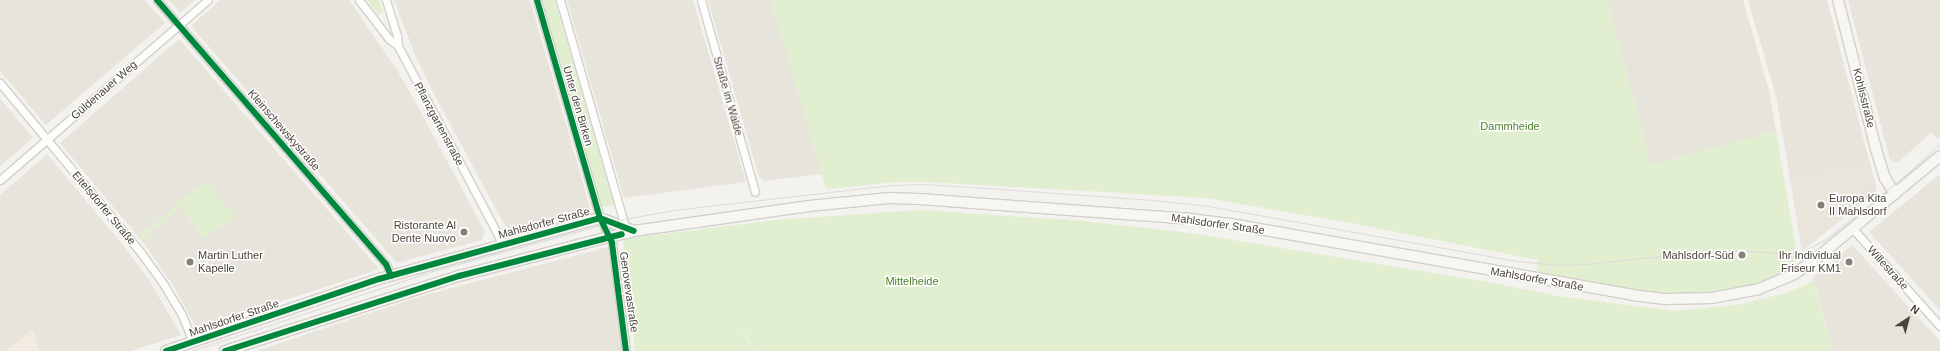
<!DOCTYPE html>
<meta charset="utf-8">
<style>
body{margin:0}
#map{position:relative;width:1940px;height:351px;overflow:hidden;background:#f4f2ee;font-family:Helvetica,sans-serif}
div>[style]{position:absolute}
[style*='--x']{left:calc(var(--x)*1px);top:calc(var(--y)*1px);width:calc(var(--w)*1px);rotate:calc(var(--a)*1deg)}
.residential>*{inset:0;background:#e7e4dc}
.commercial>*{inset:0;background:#f3ebdf}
.education>*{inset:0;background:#eae5da}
.green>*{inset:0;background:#e1eecf}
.roads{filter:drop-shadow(1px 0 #d2d0cb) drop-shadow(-1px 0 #d2d0cb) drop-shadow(0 1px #d2d0cb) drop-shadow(0 -1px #d2d0cb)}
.street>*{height:7px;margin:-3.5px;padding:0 3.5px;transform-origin:3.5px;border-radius:3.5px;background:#fdfdfc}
.secondary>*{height:10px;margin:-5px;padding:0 5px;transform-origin:5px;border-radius:5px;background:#f7f6f1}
.tram>*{height:1px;margin:-0.5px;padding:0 0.5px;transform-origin:0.5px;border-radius:0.5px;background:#dbdbda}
.cycleway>*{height:6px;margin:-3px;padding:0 3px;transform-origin:3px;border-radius:3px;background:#00873e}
.dots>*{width:11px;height:11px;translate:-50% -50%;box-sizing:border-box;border:2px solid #fff;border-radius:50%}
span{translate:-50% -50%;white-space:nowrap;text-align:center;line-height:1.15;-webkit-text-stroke:3px #fff;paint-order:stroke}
.street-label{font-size:11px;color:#4b4439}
.park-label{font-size:11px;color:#4a7f2a}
.poi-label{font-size:11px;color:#4b4439}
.left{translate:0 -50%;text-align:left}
.right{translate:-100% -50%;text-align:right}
.north{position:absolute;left:1888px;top:299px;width:40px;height:40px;-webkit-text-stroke:3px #fff;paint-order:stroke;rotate:36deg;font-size:11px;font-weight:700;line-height:16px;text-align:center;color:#4b4439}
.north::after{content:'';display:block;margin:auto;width:14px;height:18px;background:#4b4439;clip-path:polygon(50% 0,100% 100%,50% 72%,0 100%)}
</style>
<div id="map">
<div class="residential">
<div style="clip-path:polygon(0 0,145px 0,165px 23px,46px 125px,0 71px)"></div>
<div style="clip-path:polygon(169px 0,195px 0,180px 13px)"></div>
<div style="clip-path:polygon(220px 0,349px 0,397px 70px,417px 105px,485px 232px,482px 240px,397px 263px,191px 26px)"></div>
<div style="clip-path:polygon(394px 0,530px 0,591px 211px,515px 230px,505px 226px,434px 94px,416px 57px)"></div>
<div style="clip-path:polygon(567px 0,693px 0,746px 182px,624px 198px)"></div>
<div style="clip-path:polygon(708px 0,771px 0,822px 174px,764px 181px,759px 177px)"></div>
<div style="clip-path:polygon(1607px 0,1743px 0,1769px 91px,1776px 131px,1651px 165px)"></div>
<div style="clip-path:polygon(1748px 0,1827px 0,1877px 191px,1802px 251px,1776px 96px)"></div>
<div style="clip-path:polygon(1848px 0,1940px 0,1940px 137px,1938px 139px,1931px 133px,1897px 163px,1890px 160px)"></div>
<div style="clip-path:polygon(179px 39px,379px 269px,197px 329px,174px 287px,146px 246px,60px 143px)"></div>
<div style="clip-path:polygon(0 98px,33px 138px,0 166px)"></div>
<div style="clip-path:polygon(47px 154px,123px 245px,149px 280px,181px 335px,131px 351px,0 351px,0 195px)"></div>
<div style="clip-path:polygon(1940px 174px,1940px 310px,1869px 232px)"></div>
<div style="clip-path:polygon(1852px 245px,1940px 341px,1940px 351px,1833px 351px,1813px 278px)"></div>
<div style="clip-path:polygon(608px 247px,623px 351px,256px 351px,418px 297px)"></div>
</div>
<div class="commercial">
<div style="clip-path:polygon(33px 329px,40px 351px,5px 351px)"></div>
</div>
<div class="education">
<div style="clip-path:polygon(1869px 160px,1876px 185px,1861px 190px,1861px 193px,1833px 217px,1835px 221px,1810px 241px,1802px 242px,1791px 179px)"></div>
</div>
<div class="green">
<div style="clip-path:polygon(367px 0,379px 0,383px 12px,378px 15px)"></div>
<div style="clip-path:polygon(541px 0,555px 0,614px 205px,601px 207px)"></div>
<div style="clip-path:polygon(771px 0,1607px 0,1651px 165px,1776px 131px,1798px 260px,1777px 276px,1731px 291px,1678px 295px,1649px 294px,1537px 272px,1538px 260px,1351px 223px,1206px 198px,928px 182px,897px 182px,826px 189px)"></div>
<div style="clip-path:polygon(204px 181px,237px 217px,203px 238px,180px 207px,141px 240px,139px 236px)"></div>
<div style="clip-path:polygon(921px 210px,1083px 221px,1190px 233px,1482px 281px,1558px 296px,1673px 311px,1736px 305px,1790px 292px,1813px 281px,1833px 351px,755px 351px,743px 331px,736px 332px,742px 331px,754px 351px,635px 351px,623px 239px,775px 220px)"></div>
</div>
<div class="roads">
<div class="street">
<div style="--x:157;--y:0;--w:349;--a:49.1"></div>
<div style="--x:386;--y:264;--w:13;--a:67"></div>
<div style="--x:359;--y:0;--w:49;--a:52.4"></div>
<div style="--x:389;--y:39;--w:11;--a:38"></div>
<div style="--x:386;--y:0;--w:37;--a:73"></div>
<div style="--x:397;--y:35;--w:11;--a:85"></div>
<div style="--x:398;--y:46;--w:214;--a:62.1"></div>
<div style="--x:498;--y:235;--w:11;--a:68"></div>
<div style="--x:537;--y:0;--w:227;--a:73.9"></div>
<div style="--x:600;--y:218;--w:28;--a:64"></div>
<div style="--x:612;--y:243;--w:109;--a:82.6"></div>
<div style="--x:560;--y:0;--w:239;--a:74"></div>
<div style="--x:701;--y:0;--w:199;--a:74.3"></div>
<div style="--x:0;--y:83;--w:221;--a:50.3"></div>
<div style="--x:141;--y:253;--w:39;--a:54"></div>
<div style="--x:164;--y:285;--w:35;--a:59"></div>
<div style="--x:182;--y:315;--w:29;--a:68"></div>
<div style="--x:0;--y:180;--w:275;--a:-40.9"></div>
<div style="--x:1853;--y:229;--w:130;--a:48.1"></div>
</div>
<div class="secondary">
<div style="--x:1838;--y:0;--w:154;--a:75.7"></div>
<div style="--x:1876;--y:149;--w:30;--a:73"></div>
<div style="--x:1885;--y:178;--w:19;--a:58"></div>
<div style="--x:166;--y:351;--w:225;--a:-18.7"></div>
<div style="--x:379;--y:279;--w:229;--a:-15.4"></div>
<div style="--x:600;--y:218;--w:36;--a:21"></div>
<div style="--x:225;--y:351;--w:246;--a:-17.8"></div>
<div style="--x:459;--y:276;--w:155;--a:-14.6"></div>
<div style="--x:609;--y:237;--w:26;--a:-13"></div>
<div style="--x:634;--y:231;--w:177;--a:-8.1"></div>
<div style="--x:809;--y:206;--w:80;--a:-5.7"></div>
<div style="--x:889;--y:198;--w:30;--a:2"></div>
<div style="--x:919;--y:199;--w:271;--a:4.2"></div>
<div style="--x:1189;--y:219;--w:42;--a:6.8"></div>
<div style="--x:1231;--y:224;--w:407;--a:10"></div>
<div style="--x:1632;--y:295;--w:35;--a:7"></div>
<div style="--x:1667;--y:299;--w:45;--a:-1.3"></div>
<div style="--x:1712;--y:298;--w:48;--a:-10.8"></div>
<div style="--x:1759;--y:289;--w:38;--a:-23"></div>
<div style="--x:1794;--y:274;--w:22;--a:-34"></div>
<div style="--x:1812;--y:262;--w:166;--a:-39.6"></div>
</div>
</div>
<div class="tram">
<div style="--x:191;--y:351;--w:255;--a:-18.3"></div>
<div style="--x:433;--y:271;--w:193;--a:-15.3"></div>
<div style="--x:619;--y:220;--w:55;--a:-10.5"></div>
<div style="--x:673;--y:210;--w:220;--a:-6.5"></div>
<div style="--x:892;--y:185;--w:31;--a:-2"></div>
<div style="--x:923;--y:184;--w:77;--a:3.7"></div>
<div style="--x:1000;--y:189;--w:153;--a:4.1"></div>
<div style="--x:1153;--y:200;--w:55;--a:6.2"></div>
<div style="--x:1208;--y:206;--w:315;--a:10.1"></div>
<div style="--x:1518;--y:261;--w:37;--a:6"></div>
<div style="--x:1555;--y:265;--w:29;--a:-2"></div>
<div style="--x:1584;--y:264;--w:108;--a:-5.9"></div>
<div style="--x:1691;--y:253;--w:59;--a:-1.9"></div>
<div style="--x:1750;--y:251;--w:27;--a:4"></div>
<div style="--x:1777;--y:253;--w:24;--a:-2"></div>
<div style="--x:1801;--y:252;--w:27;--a:-27"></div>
<div style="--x:1825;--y:240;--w:100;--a:-38.9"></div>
<div style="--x:1903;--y:177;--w:50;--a:-41.7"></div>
</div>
<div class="cycleway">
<div style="--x:157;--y:0;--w:349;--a:49.1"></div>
<div style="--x:386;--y:264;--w:13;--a:67"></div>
<div style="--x:537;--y:0;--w:227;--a:73.9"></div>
<div style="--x:600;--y:218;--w:28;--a:64"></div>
<div style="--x:612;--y:243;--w:109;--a:82.6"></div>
<div style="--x:166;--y:351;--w:225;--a:-18.7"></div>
<div style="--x:379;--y:279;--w:229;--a:-15.4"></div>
<div style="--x:600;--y:218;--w:36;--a:21"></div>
<div style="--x:225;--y:351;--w:246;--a:-17.8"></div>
<div style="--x:459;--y:276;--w:168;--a:-14.4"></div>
</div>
<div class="dots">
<div style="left:1821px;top:205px;background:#868178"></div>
<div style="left:464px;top:232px;background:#868178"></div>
<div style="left:1742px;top:255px;background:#868178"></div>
<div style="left:190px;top:262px;background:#868178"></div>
<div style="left:1849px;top:262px;background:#868178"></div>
</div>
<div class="street-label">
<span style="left:104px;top:90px;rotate:-41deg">Güldenauer Weg</span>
<span style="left:728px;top:96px;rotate:74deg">Straße im Walde</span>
<span style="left:1864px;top:98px;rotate:76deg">Kohlisstraße</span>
<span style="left:578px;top:106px;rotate:74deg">Unter den Birken</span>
<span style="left:439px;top:124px;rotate:62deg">Pflanzgartenstraße</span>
<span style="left:284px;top:130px;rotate:49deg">Kleinschewskystraße</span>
<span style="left:104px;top:208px;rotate:50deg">Eitelsdorfer Straße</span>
<span style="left:544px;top:223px;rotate:-15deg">Mahlsdorfer Straße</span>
<span style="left:1218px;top:224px;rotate:8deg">Mahlsdorfer Straße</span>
<span style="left:1888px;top:268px;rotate:48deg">Willestraße</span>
<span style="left:1537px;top:279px;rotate:10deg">Mahlsdorfer Straße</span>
<span style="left:629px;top:292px;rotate:82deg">Genovevastraße</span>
<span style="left:234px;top:318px;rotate:-19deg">Mahlsdorfer Straße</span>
</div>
<div class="park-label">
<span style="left:1510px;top:126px">Dammheide</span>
<span style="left:912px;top:281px">Mittelheide</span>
</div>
<div class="poi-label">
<span class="left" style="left:1829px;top:205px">Europa Kita<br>II Mahlsdorf</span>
<span class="right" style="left:456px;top:232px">Ristorante Al<br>Dente Nuovo</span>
<span class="right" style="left:1734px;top:255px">Mahlsdorf-Süd</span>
<span class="left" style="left:198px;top:262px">Martin Luther<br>Kapelle</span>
<span class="right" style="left:1841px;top:262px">Ihr Individual<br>Friseur KM1</span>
</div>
<div class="north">N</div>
</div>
